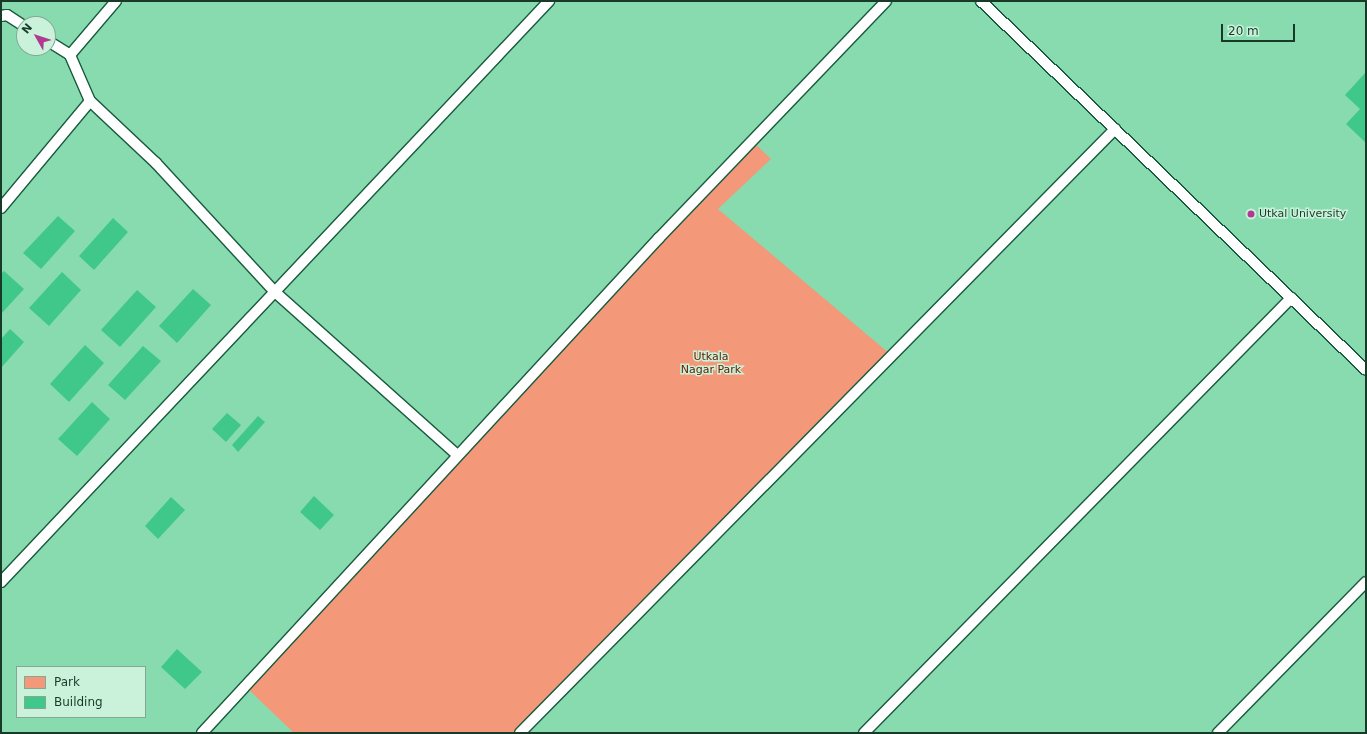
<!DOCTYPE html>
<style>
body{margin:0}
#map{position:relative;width:1367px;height:734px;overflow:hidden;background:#87dbaf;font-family:"DejaVu Sans",sans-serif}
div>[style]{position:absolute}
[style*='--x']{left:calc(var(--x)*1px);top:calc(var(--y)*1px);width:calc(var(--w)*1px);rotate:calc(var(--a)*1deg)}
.green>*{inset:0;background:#f39879}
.building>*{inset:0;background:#40c88b}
.roads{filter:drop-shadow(1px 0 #195b3e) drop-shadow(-1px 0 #195b3e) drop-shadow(0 1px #195b3e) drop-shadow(0 -1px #195b3e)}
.service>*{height:10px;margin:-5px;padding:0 5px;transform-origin:5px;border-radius:5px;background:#fff}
.dots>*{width:11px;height:11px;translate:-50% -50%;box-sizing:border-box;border:2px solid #caf2db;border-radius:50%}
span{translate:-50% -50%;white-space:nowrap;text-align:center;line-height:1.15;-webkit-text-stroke:3px #caf2db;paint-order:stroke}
.poi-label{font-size:11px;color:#183b29}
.left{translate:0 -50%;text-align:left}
.park-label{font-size:11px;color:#652003}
.frame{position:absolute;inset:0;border:2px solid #183b29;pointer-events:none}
.legend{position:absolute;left:16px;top:666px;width:130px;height:52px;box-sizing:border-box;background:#caf2db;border:1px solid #83a994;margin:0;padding:5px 7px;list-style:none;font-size:12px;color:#183b29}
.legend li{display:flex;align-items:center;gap:8px;height:20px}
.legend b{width:20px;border:1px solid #83a994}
.north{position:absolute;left:16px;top:16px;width:40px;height:40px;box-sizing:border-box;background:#caf2db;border:1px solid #83a994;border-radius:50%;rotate:309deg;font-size:11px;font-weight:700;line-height:16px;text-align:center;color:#183b29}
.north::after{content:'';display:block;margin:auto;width:14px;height:18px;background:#b03a91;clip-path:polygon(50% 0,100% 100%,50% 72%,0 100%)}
.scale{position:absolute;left:1221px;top:24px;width:74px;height:18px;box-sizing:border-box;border:2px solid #183b29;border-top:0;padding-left:5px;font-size:12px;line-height:14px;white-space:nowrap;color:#183b29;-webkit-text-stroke:3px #caf2db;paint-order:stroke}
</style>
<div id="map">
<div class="green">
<div style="clip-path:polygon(752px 141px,771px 159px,718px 209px,890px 354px,520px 733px,294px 733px,245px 686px)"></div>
</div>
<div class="building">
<div style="clip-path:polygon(1366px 72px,1366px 143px,1346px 124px,1360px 109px,1345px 95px)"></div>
<div style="clip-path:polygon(58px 216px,75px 231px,41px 269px,23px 253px)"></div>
<div style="clip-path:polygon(113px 218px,128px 232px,94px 270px,79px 256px)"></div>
<div style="clip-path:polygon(4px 271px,24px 289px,1px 314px,1px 274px)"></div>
<div style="clip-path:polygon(62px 272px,81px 290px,49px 326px,29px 308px)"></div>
<div style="clip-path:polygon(193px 289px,211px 305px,177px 343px,159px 326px)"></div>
<div style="clip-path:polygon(137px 290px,156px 307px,120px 347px,101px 330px)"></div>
<div style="clip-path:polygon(10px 329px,24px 342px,1px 368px,1px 339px)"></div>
<div style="clip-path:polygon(85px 345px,104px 363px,69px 402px,50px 384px)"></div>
<div style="clip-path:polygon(143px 346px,161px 361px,125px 400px,108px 385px)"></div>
<div style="clip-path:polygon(92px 402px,110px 419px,77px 456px,58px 439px)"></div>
<div style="clip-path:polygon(227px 413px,241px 425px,226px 442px,212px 429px)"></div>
<div style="clip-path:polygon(258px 416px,265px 422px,238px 452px,232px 445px)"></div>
<div style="clip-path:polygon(314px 496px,334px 515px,320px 530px,300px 512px)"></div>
<div style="clip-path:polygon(171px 497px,185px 510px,158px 539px,145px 526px)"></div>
<div style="clip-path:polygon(177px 649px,202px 672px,185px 689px,161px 667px)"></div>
</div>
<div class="roads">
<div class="service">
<div style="--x:981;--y:1;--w:533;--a:43.78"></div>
<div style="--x:1;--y:16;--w:6;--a:-9"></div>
<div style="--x:7;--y:15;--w:20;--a:33"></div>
<div style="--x:48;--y:41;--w:26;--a:32"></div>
<div style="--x:90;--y:101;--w:91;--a:43.2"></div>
<div style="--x:156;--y:163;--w:176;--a:47.3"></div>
<div style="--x:275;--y:292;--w:244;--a:41.8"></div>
<div style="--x:1;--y:208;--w:139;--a:-50.2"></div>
<div style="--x:90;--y:101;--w:50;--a:-113.5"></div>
<div style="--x:70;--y:55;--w:71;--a:-49.6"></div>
<div style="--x:1;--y:582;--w:799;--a:-46.67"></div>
<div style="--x:202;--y:733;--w:674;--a:-47.29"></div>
<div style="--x:659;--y:238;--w:328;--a:-46.2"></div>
<div style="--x:520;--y:733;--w:848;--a:-45.43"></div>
<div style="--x:864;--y:733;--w:610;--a:-45.53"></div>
<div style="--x:1218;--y:733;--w:211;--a:-45.6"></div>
</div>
</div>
<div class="dots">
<div style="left:1251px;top:214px;background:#b03a91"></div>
</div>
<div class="poi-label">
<span class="left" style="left:1259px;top:214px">Utkal University</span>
</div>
<div class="park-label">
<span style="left:711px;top:364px">Utkala<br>Nagar Park</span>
</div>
<div class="frame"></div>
<ul class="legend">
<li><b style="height:11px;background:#f39879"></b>Park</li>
<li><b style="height:11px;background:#40c88b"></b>Building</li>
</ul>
<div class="north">N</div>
<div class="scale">20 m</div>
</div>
